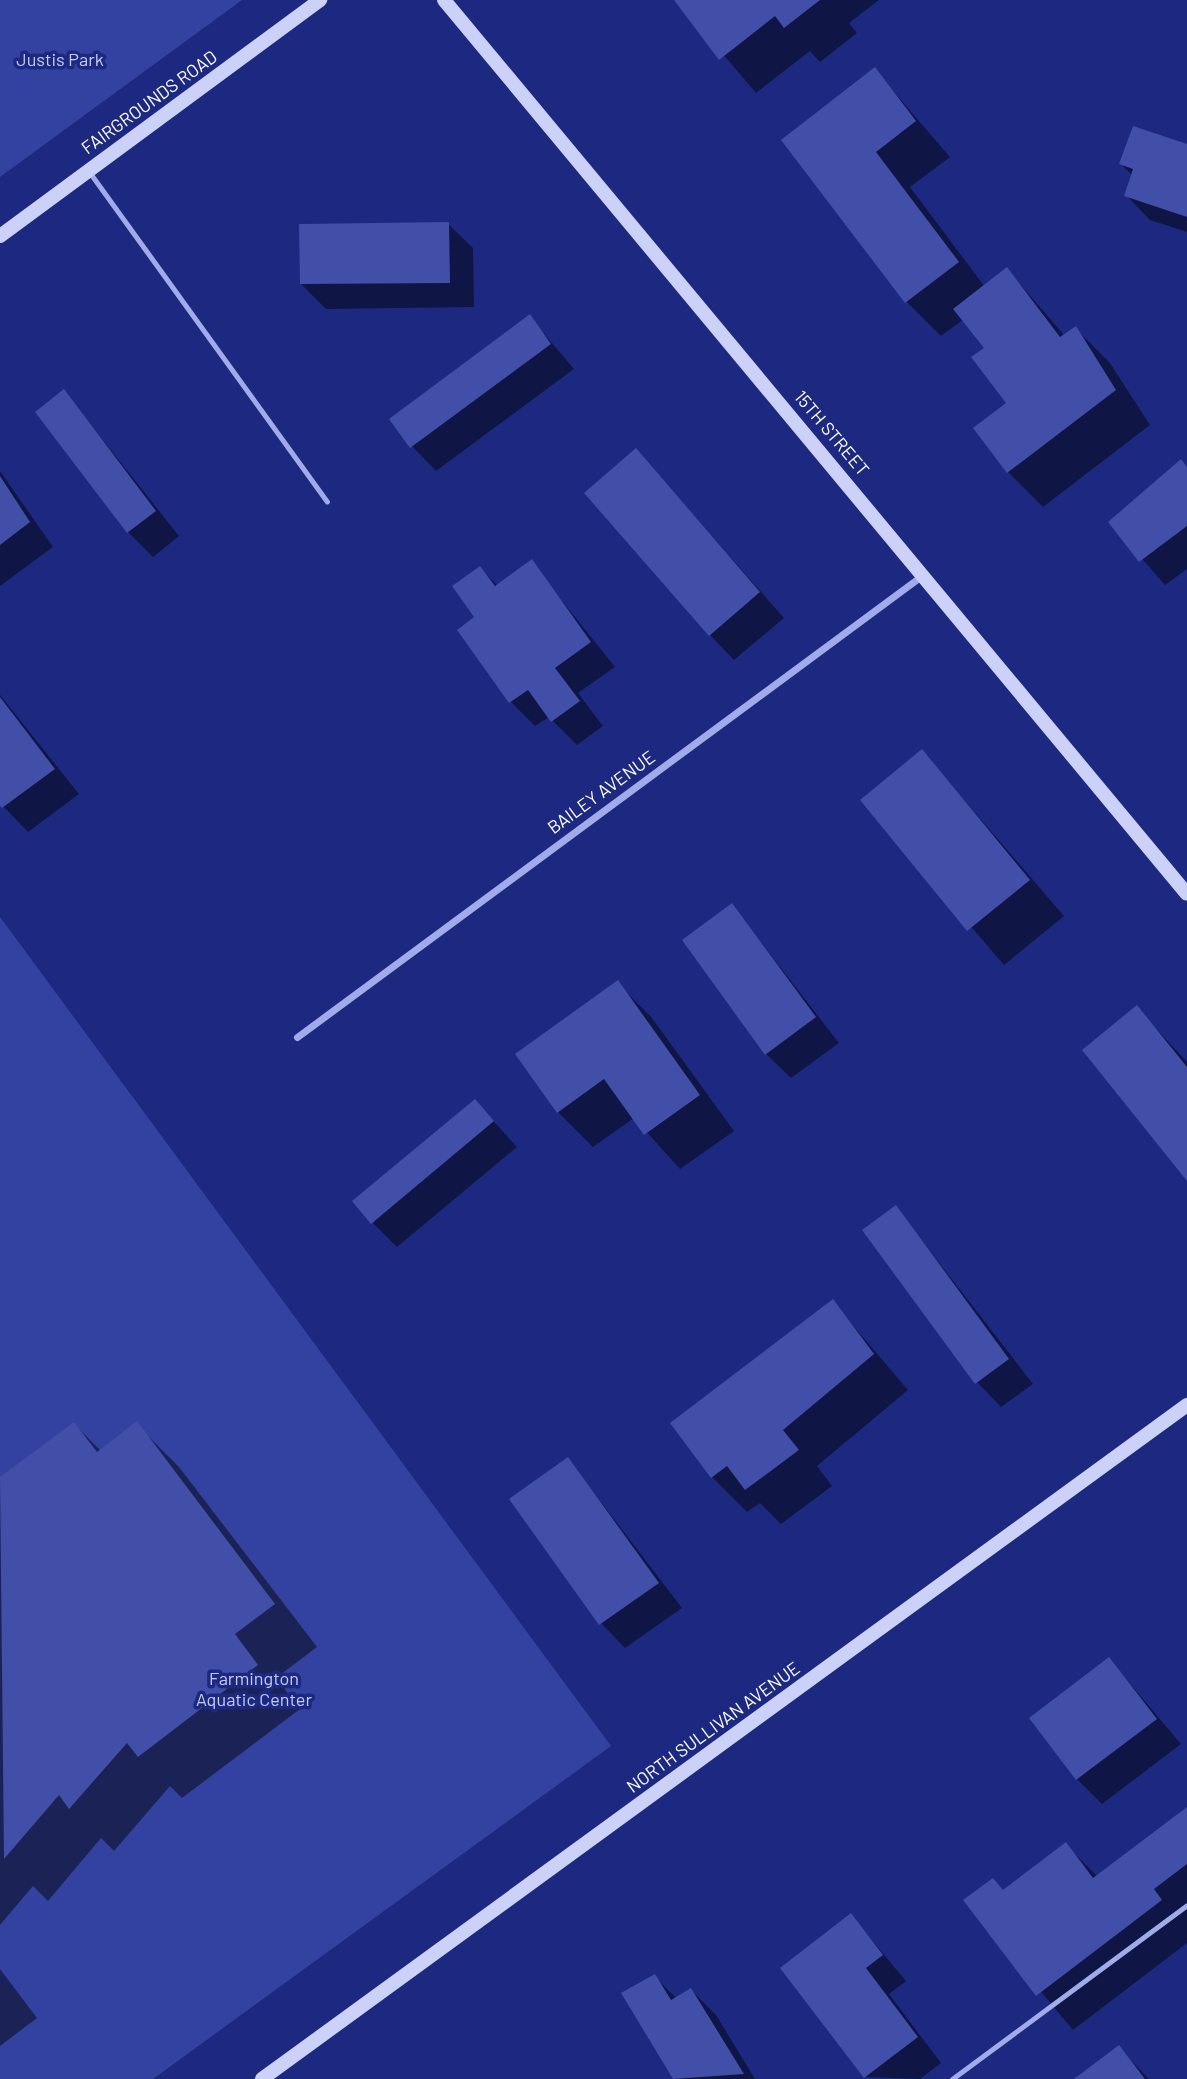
<!DOCTYPE html>
<style>
body{margin:0}
#map{position:relative;width:1187px;height:2079px;overflow:hidden;background:#1d2981;font-family:Barlow,sans-serif}
div>[style]{position:absolute}
[style*='--x']{left:calc(var(--x)*1px);top:calc(var(--y)*1px);width:calc(var(--w)*1px);rotate:calc(var(--a)*1deg)}
.green>*{inset:0;background:#3342a1}
.shadow>*{inset:0;background:#0007}
.building>*{inset:0;background:#414fa8}
.lane>*{height:5px;margin:-2.5px;padding:0 2.5px;transform-origin:2.5px;border-radius:2.5px;background:#a1abe9}
.street>*{height:7px;margin:-3.5px;padding:0 3.5px;transform-origin:3.5px;border-radius:3.5px;background:#a1abe9}
.secondary>*{height:14px;margin:-7px;padding:0 7px;transform-origin:7px;border-radius:7px;background:#ccd1f7}
span{translate:-50% -50%;white-space:nowrap;text-align:center;line-height:1.15;-webkit-text-stroke:7px #1d2981;paint-order:stroke}
.park-label{font-size:18px;color:#c5ccf7}
.street-label{font-size:18px;color:#fff}
</style>
<div id="map">
<div class="green">
<div style="clip-path:polygon(0 0,242px 0,0 177px)"></div>
<div style="clip-path:polygon(0 917px,611px 1746px,153px 2079px,0 2079px)"></div>
</div>
<div class="shadow">
<div style="clip-path:polygon(677px 0,879px 0,849px 23px,857px 33px,820px 62px,810px 51px,756px 93px)"></div>
<div style="clip-path:polygon(875px 70px,950px 157px,910px 187px,985px 287px,1007px 269px,1065px 336px,1075px 328px,1110px 363px,1150px 425px,1043px 507px,1008px 472px,1008px 403px,986px 348px,964px 319px,941px 336px,906px 301px,783px 140px)"></div>
<div style="clip-path:polygon(1187px 145px,1187px 232px,1150px 220px,1126px 195px,1132px 175px,1121px 164px)"></div>
<div style="clip-path:polygon(448px 224px,473px 248px,474px 307px,326px 309px,301px 284px)"></div>
<div style="clip-path:polygon(530px 317px,574px 369px,436px 471px,412px 446px)"></div>
<div style="clip-path:polygon(64px 391px,179px 536px,153px 557px,128px 532px)"></div>
<div style="clip-path:polygon(636px 450px,784px 618px,734px 660px,710px 635px)"></div>
<div style="clip-path:polygon(1187px 468px,1187px 569px,1165px 585px,1110px 522px)"></div>
<div style="clip-path:polygon(0 471px,53px 547px,0 586px)"></div>
<div style="clip-path:polygon(531px 562px,615px 667px,578px 693px,603px 726px,577px 745px,549px 717px,535px 726px,511px 702px,476px 618px,480px 568px,498px 586px)"></div>
<div style="clip-path:polygon(0 695px,79px 794px,28px 832px,0 803px)"></div>
<div style="clip-path:polygon(922px 751px,1064px 916px,1004px 965px,863px 801px)"></div>
<div style="clip-path:polygon(732px 905px,839px 1043px,791px 1078px,766px 1054px)"></div>
<div style="clip-path:polygon(617px 983px,652px 1018px,734px 1131px,680px 1169px,634px 1118px,593px 1147px,558px 1112px)"></div>
<div style="clip-path:polygon(1137px 1008px,1187px 1062px,1187px 1179px)"></div>
<div style="clip-path:polygon(475px 1101px,517px 1147px,397px 1247px,373px 1223px)"></div>
<div style="clip-path:polygon(896px 1207px,1033px 1384px,1001px 1407px,977px 1382px)"></div>
<div style="clip-path:polygon(833px 1302px,908px 1390px,817px 1466px,832px 1486px,781px 1524px,760px 1503px,747px 1512px,712px 1477px)"></div>
<div style="clip-path:polygon(74px 1424px,101px 1451px,136px 1424px,179px 1467px,317px 1647px,276px 1678px,300px 1709px,182px 1798px,170px 1786px,114px 1851px,101px 1838px,48px 1901px,33px 1886px,0 1925px,0 1480px)"></div>
<div style="clip-path:polygon(568px 1459px,682px 1608px,625px 1648px,601px 1623px)"></div>
<div style="clip-path:polygon(1109px 1659px,1181px 1744px,1102px 1804px,1077px 1779px)"></div>
<div style="clip-path:polygon(1187px 1809px,1187px 1943px,1073px 2030px,965px 1901px,1004px 1891px,1066px 1845px,1098px 1877px)"></div>
<div style="clip-path:polygon(851px 1915px,906px 1981px,889px 1994px,941px 2063px,920px 2079px,865px 2077px)"></div>
<div style="clip-path:polygon(0 1969px,37px 2018px,0 2046px)"></div>
<div style="clip-path:polygon(654px 1976px,677px 1999px,691px 1990px,716px 2015px,755px 2079px,676px 2079px,624px 1994px)"></div>
<div style="clip-path:polygon(1119px 2048px,1149px 2079px,1077px 2079px)"></div>
</div>
<div class="building">
<div style="clip-path:polygon(674px 0,820px 0,784px 28px,775px 16px,719px 60px)"></div>
<div style="clip-path:polygon(875px 67px,916px 121px,876px 152px,959px 262px,905px 303px,781px 140px)"></div>
<div style="clip-path:polygon(1133px 126px,1187px 144px,1187px 217px,1124px 196px,1133px 169px,1119px 164px)"></div>
<div style="clip-path:polygon(449px 222px,450px 283px,300px 284px,299px 224px)"></div>
<div style="clip-path:polygon(1007px 267px,1060px 337px,1076px 326px,1116px 390px,1007px 473px,973px 428px,1006px 403px,971px 357px,984px 348px,953px 309px)"></div>
<div style="clip-path:polygon(530px 314px,551px 344px,410px 448px,389px 419px)"></div>
<div style="clip-path:polygon(64px 389px,156px 511px,127px 533px,35px 412px)"></div>
<div style="clip-path:polygon(636px 448px,760px 592px,709px 636px,584px 493px)"></div>
<div style="clip-path:polygon(1181px 459px,1187px 467px,1187px 526px,1139px 562px,1108px 522px)"></div>
<div style="clip-path:polygon(0 476px,30px 522px,0 545px)"></div>
<div style="clip-path:polygon(532px 559px,591px 642px,555px 668px,580px 701px,551px 722px,528px 690px,509px 703px,457px 630px,474px 617px,452px 586px,480px 566px,495px 586px)"></div>
<div style="clip-path:polygon(0 697px,55px 769px,2px 808px,0 806px)"></div>
<div style="clip-path:polygon(922px 749px,1030px 880px,967px 931px,860px 800px)"></div>
<div style="clip-path:polygon(732px 903px,816px 1017px,765px 1055px,682px 940px)"></div>
<div style="clip-path:polygon(618px 980px,700px 1095px,644px 1135px,604px 1079px,557px 1113px,515px 1054px)"></div>
<div style="clip-path:polygon(1137px 1005px,1187px 1067px,1187px 1181px,1082px 1050px)"></div>
<div style="clip-path:polygon(475px 1099px,494px 1121px,371px 1224px,352px 1201px)"></div>
<div style="clip-path:polygon(896px 1205px,1009px 1359px,975px 1384px,862px 1230px)"></div>
<div style="clip-path:polygon(833px 1299px,874px 1354px,783px 1430px,799px 1450px,745px 1490px,727px 1466px,711px 1478px,670px 1423px)"></div>
<div style="clip-path:polygon(137px 1421px,275px 1604px,235px 1634px,258px 1665px,138px 1757px,127px 1743px,69px 1809px,59px 1795px,4px 1859px,0 1477px,74px 1422px,97px 1452px)"></div>
<div style="clip-path:polygon(568px 1457px,659px 1583px,599px 1625px,509px 1499px)"></div>
<div style="clip-path:polygon(1109px 1657px,1157px 1719px,1076px 1780px,1029px 1718px)"></div>
<div style="clip-path:polygon(1187px 1807px,1187px 1864px,1154px 1889px,1162px 1900px,1036px 1996px,963px 1900px,993px 1878px,1003px 1890px,1066px 1842px,1093px 1878px)"></div>
<div style="clip-path:polygon(851px 1913px,883px 1955px,866px 1968px,918px 2037px,864px 2078px,780px 1968px)"></div>
<div style="clip-path:polygon(655px 1974px,671px 2000px,691px 1988px,744px 2074px,673px 2079px,621px 1993px)"></div>
<div style="clip-path:polygon(1119px 2045px,1145px 2079px,1074px 2079px)"></div>
</div>
<div class="lane">
<div style="--x:90;--y:173;--w:405;--a:54.2"></div>
<div style="--x:952;--y:2079;--w:292;--a:-36.5"></div>
</div>
<div class="street">
<div style="--x:297;--y:1037;--w:779;--a:-36.44"></div>
</div>
<div class="secondary">
<div style="--x:444;--y:0;--w:1162;--a:50.27"></div>
<div style="--x:0;--y:236;--w:398;--a:-36.4"></div>
<div style="--x:262;--y:2079;--w:1145;--a:-36.08"></div>
</div>
<div class="park-label">
<span style="left:60px;top:59px">Justis Park</span>
<span style="left:254px;top:1689px">Farmington<br>Aquatic Center</span>
</div>
<div class="street-label">
<span style="left:149px;top:102px;rotate:-36deg">FAIRGROUNDS ROAD</span>
<span style="left:832px;top:433px;rotate:50deg">15TH STREET</span>
<span style="left:601px;top:792px;rotate:-36deg">BAILEY AVENUE</span>
<span style="left:713px;top:1727px;rotate:-36deg">NORTH SULLIVAN AVENUE</span>
</div>
</div>
